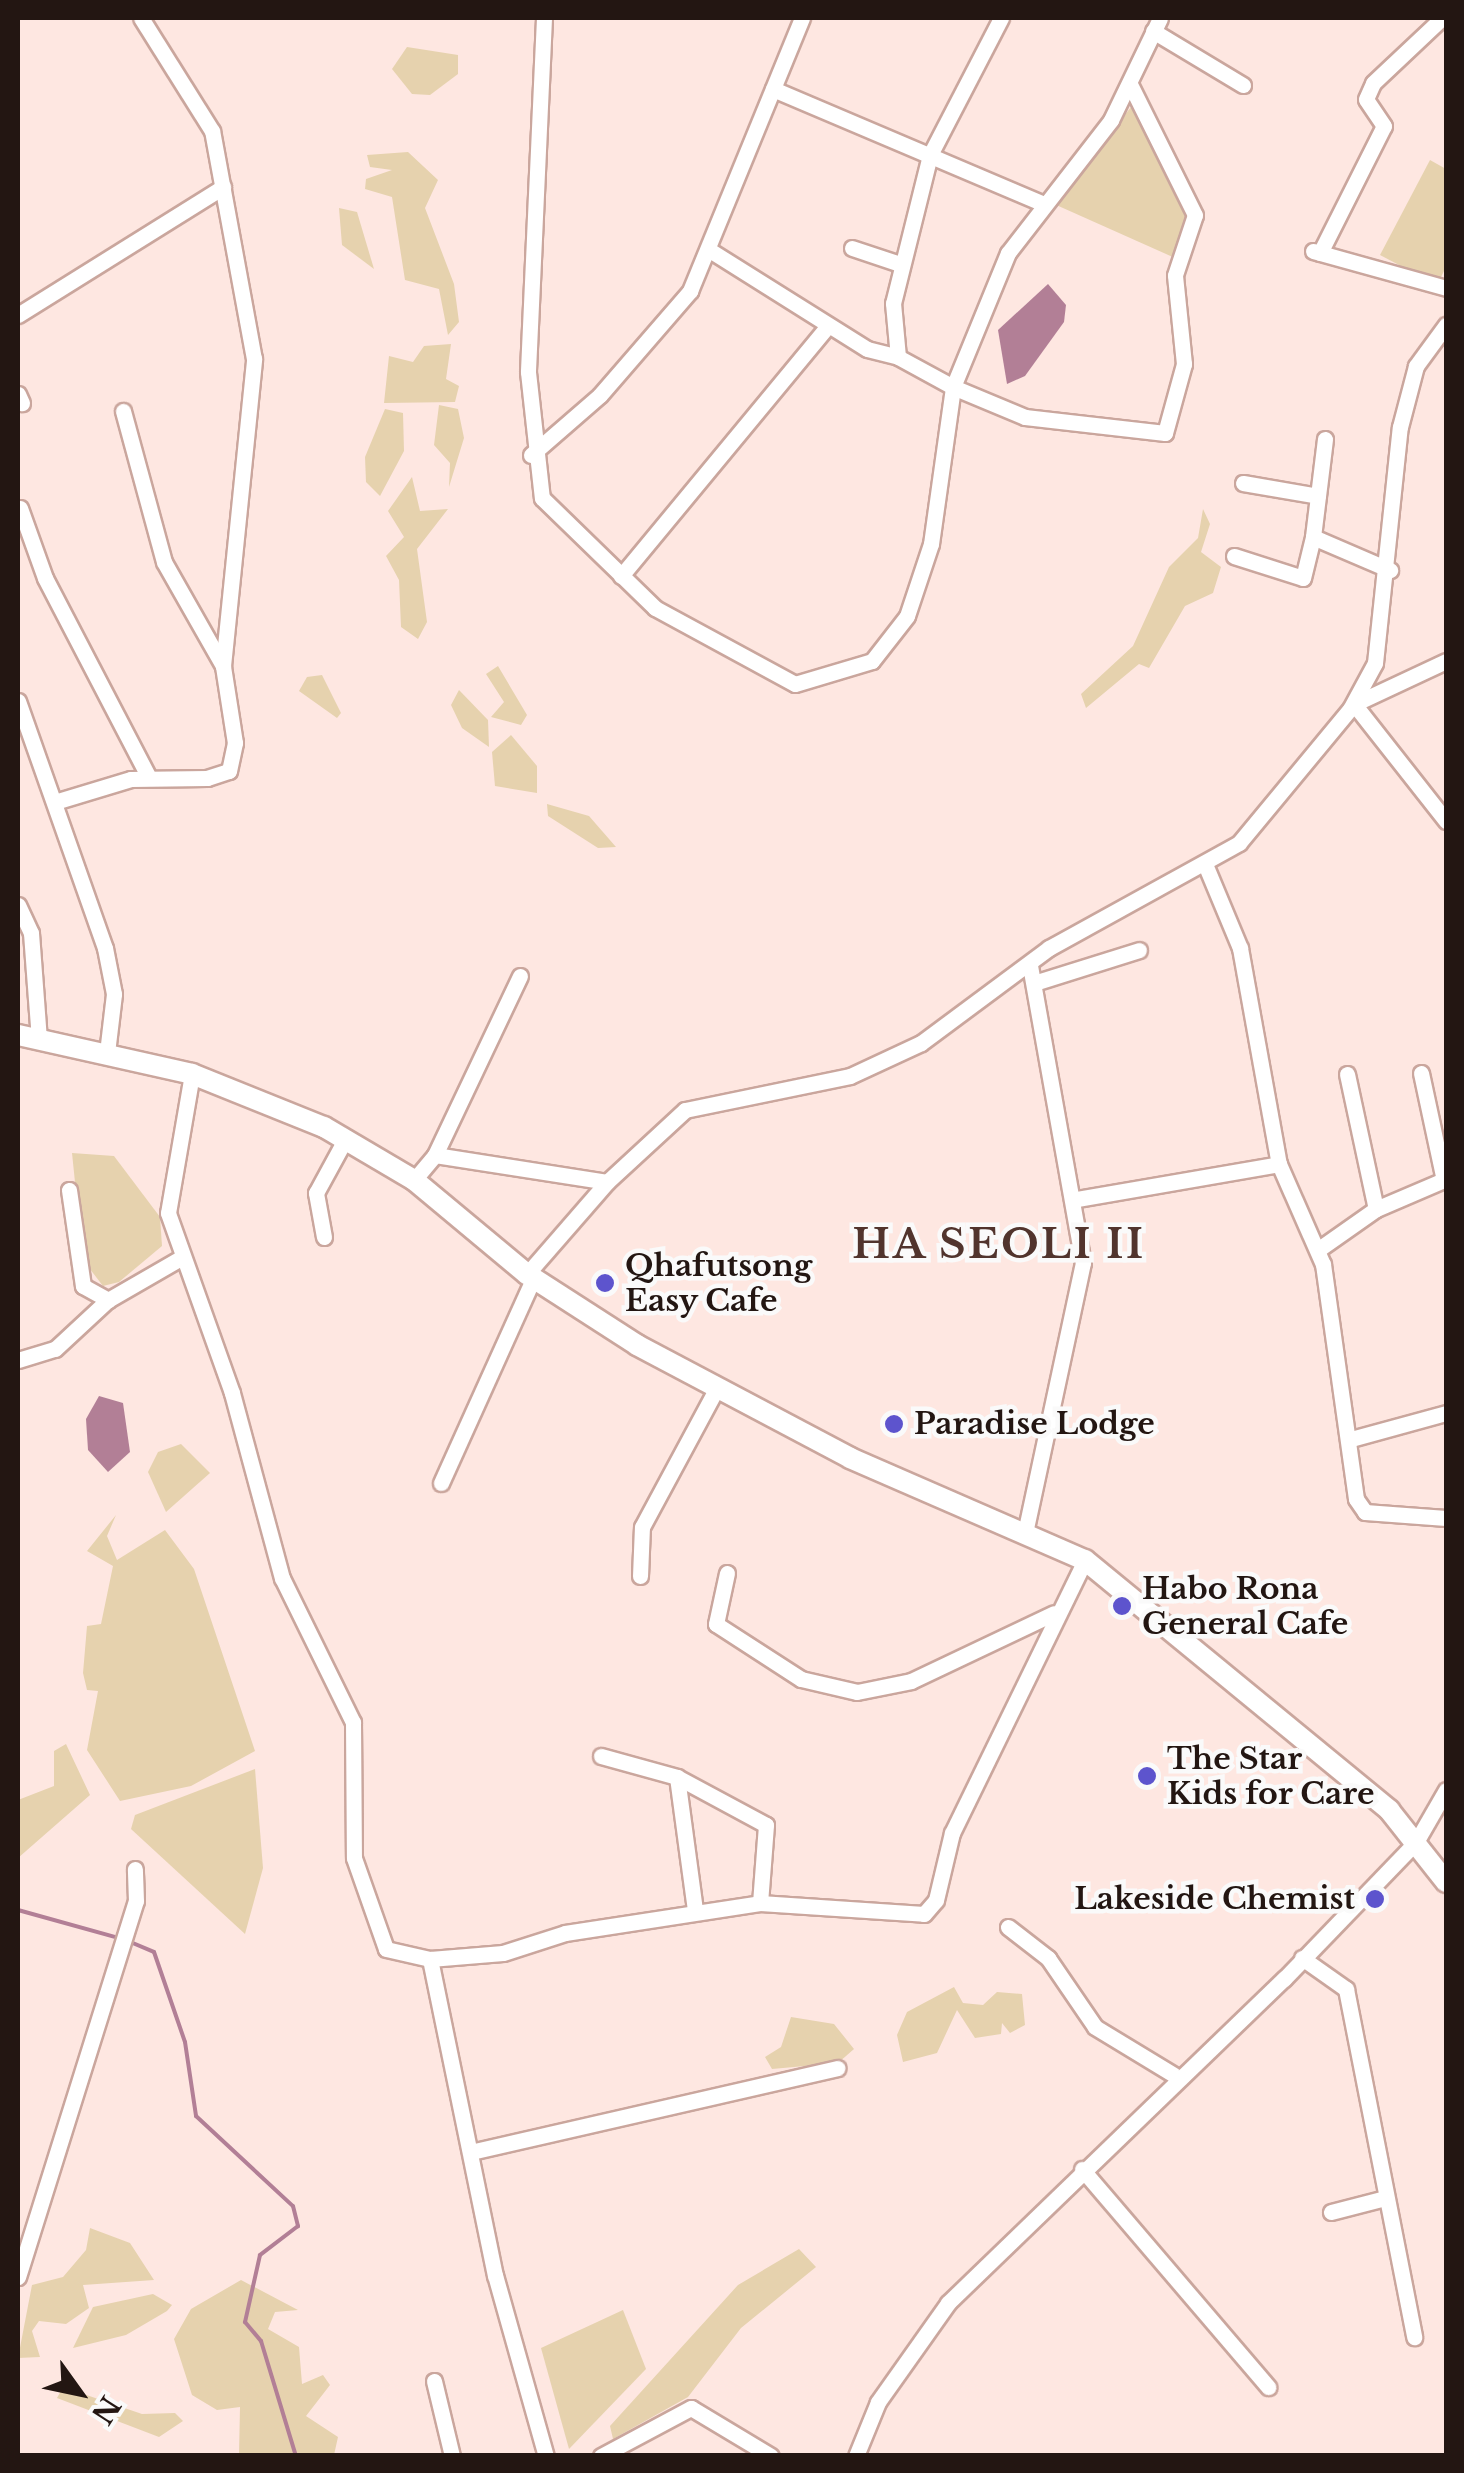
<!DOCTYPE html>
<style>
body{margin:0}
#map{position:relative;width:1464px;height:2473px;overflow:hidden;background:#fee7e1;font-family:"Libre Baskerville",serif}
div>[style]{position:absolute}
[style*='--x']{left:calc(var(--x)*1px);top:calc(var(--y)*1px);width:calc(var(--w)*1px);rotate:calc(var(--a)*1deg)}
.green>*{inset:0;background:#e6d2ae}
.water>*{inset:0;background:#b27f96}
.stream>*{height:4px;margin:-2px;padding:0 2px;transform-origin:2px;border-radius:2px;background:#b27f96}
.roads{filter:drop-shadow(2px 0 #caa69d) drop-shadow(-2px 0 #caa69d) drop-shadow(0 2px #caa69d) drop-shadow(0 -2px #caa69d)}
.minor>*{height:15px;margin:-7.5px;padding:0 7.5px;transform-origin:7.5px;border-radius:7.5px;background:#fff}
.secondary>*{height:20px;margin:-10px;padding:0 10px;transform-origin:10px;border-radius:10px;background:#fff}
.dots>*{width:28px;height:28px;translate:-50% -50%;box-sizing:border-box;border:5px solid #fafafa;border-radius:50%}
span{translate:-50% -50%;white-space:nowrap;text-align:center;line-height:1.15;-webkit-text-stroke:9px #fafafa;paint-order:stroke}
.poi-label{font-size:30px;color:#231612;font-weight:700}
.left{translate:0 -50%;text-align:left}
.right{translate:-100% -50%;text-align:right}
.district-label{font-size:40px;color:#51342d;font-weight:700;letter-spacing:2.5px}
.frame{position:absolute;inset:0;border:20px solid #231612;pointer-events:none}
.north{position:absolute;left:30px;top:2343px;width:100px;height:100px;-webkit-text-stroke:8px #fafafa;paint-order:stroke;rotate:123deg;font-size:28px;font-weight:700;line-height:40px;text-align:center;color:#231612}
.north::after{content:'';display:block;margin:auto;width:35px;height:45px;background:#231612;clip-path:polygon(50% 0,100% 100%,50% 72%,0 100%)}
</style>
<div id="map">
<div class="green">
<div style="clip-path:polygon(407px 47px,458px 55px,458px 74px,430px 95px,412px 94px,392px 69px)"></div>
<div style="clip-path:polygon(1135px 102px,1188px 218px,1175px 258px,1054px 204px)"></div>
<div style="clip-path:polygon(408px 152px,438px 180px,425px 208px,454px 284px,459px 322px,448px 335px,439px 289px,405px 280px,392px 197px,365px 189px,366px 179px,392px 170px,370px 167px,367px 155px)"></div>
<div style="clip-path:polygon(1430px 160px,1446px 169px,1446px 267px,1437px 285px,1380px 255px)"></div>
<div style="clip-path:polygon(339px 208px,357px 212px,374px 269px,342px 245px)"></div>
<div style="clip-path:polygon(451px 344px,446px 379px,459px 386px,455px 402px,384px 403px,389px 356px,413px 362px,424px 346px)"></div>
<div style="clip-path:polygon(439px 405px,458px 409px,464px 438px,449px 487px,450px 463px,434px 445px)"></div>
<div style="clip-path:polygon(385px 409px,403px 413px,404px 451px,380px 496px,366px 482px,365px 457px)"></div>
<div style="clip-path:polygon(412px 477px,420px 511px,448px 509px,417px 549px,427px 622px,418px 639px,401px 627px,399px 580px,386px 556px,404px 537px,388px 511px)"></div>
<div style="clip-path:polygon(1203px 509px,1210px 524px,1201px 552px,1221px 567px,1213px 593px,1185px 606px,1149px 668px,1139px 664px,1086px 708px,1081px 694px,1133px 646px,1169px 567px,1198px 538px)"></div>
<div style="clip-path:polygon(498px 666px,527px 715px,521px 725px,491px 717px,504px 702px,486px 674px)"></div>
<div style="clip-path:polygon(322px 675px,341px 713px,337px 718px,299px 691px,307px 677px)"></div>
<div style="clip-path:polygon(459px 690px,488px 720px,489px 747px,462px 728px,451px 705px)"></div>
<div style="clip-path:polygon(511px 735px,537px 766px,537px 793px,495px 786px,492px 752px)"></div>
<div style="clip-path:polygon(547px 804px,589px 816px,616px 847px,598px 848px,548px 816px)"></div>
<div style="clip-path:polygon(72px 1153px,114px 1156px,160px 1217px,162px 1246px,119px 1282px,103px 1286px,83px 1260px)"></div>
<div style="clip-path:polygon(181px 1444px,210px 1473px,166px 1512px,148px 1472px,158px 1452px)"></div>
<div style="clip-path:polygon(116px 1515px,107px 1536px,117px 1560px,165px 1530px,194px 1569px,255px 1751px,191px 1786px,120px 1801px,87px 1750px,98px 1691px,87px 1690px,83px 1673px,87px 1626px,101px 1624px,113px 1566px,87px 1551px)"></div>
<div style="clip-path:polygon(66px 1744px,90px 1795px,18px 1858px,18px 1800px,54px 1786px,54px 1751px)"></div>
<div style="clip-path:polygon(255px 1769px,263px 1868px,245px 1934px,131px 1829px,135px 1815px)"></div>
<div style="clip-path:polygon(954px 1987px,963px 2003px,983px 2005px,997px 1992px,1022px 1994px,1025px 2025px,1010px 2033px,1002px 2023px,1001px 2034px,975px 2038px,957px 2010px,937px 2053px,903px 2062px,897px 2035px,907px 2012px)"></div>
<div style="clip-path:polygon(791px 2017px,834px 2024px,854px 2049px,838px 2063px,772px 2069px,765px 2057px,781px 2047px)"></div>
<div style="clip-path:polygon(90px 2228px,130px 2243px,154px 2280px,83px 2285px,89px 2308px,66px 2324px,39px 2321px,32px 2331px,40px 2357px,18px 2358px,32px 2285px,63px 2277px,86px 2250px)"></div>
<div style="clip-path:polygon(799px 2249px,816px 2267px,741px 2328px,688px 2397px,613px 2439px,610px 2426px,738px 2285px)"></div>
<div style="clip-path:polygon(241px 2280px,298px 2310px,275px 2312px,268px 2329px,299px 2347px,302px 2384px,323px 2375px,330px 2385px,306px 2416px,338px 2437px,334px 2455px,239px 2455px,240px 2407px,217px 2410px,192px 2395px,174px 2339px,191px 2309px)"></div>
<div style="clip-path:polygon(153px 2294px,172px 2305px,167px 2311px,126px 2335px,73px 2348px,93px 2307px)"></div>
<div style="clip-path:polygon(623px 2310px,646px 2369px,569px 2449px,541px 2348px)"></div>
<div style="clip-path:polygon(63px 2387px,142px 2414px,175px 2413px,183px 2421px,159px 2437px,57px 2398px)"></div>
</div>
<div class="water">
<div style="clip-path:polygon(1048px 284px,1066px 305px,1064px 322px,1025px 376px,1007px 384px,998px 330px)"></div>
<div style="clip-path:polygon(99px 1396px,123px 1403px,130px 1452px,108px 1472px,88px 1450px,86px 1419px)"></div>
</div>
<div class="stream">
<div style="--x:18;--y:1910;--w:105;--a:15.5"></div>
<div style="--x:128;--y:1941;--w:28;--a:23"></div>
<div style="--x:154;--y:1952;--w:95;--a:71"></div>
<div style="--x:185;--y:2042;--w:75;--a:81.5"></div>
<div style="--x:196;--y:2116;--w:132;--a:42.9"></div>
<div style="--x:293;--y:2206;--w:21;--a:76"></div>
<div style="--x:298;--y:2226;--w:48;--a:142.7"></div>
<div style="--x:260;--y:2255;--w:69;--a:102.6"></div>
<div style="--x:245;--y:2322;--w:25;--a:50"></div>
<div style="--x:261;--y:2341;--w:120;--a:73.1"></div>
</div>
<div class="roads">
<div class="minor">
<div style="--x:544;--y:18;--w:354;--a:92.6"></div>
<div style="--x:528;--y:372;--w:127;--a:83.7"></div>
<div style="--x:542;--y:498;--w:158;--a:44.2"></div>
<div style="--x:655;--y:608;--w:159;--a:28.5"></div>
<div style="--x:795;--y:684;--w:80;--a:-16.6"></div>
<div style="--x:872;--y:661;--w:57;--a:-52.1"></div>
<div style="--x:907;--y:616;--w:76;--a:-71.6"></div>
<div style="--x:931;--y:544;--w:159;--a:-82"></div>
<div style="--x:953;--y:387;--w:78;--a:22.6"></div>
<div style="--x:1025;--y:417;--w:141;--a:6.5"></div>
<div style="--x:1165;--y:433;--w:72;--a:-74.6"></div>
<div style="--x:1184;--y:364;--w:89;--a:-95.8"></div>
<div style="--x:1175;--y:275;--w:63;--a:-71.6"></div>
<div style="--x:1195;--y:215;--w:144;--a:-116.4"></div>
<div style="--x:1001;--y:18;--w:154;--a:117.4"></div>
<div style="--x:930;--y:155;--w:153;--a:104"></div>
<div style="--x:893;--y:303;--w:54;--a:84.7"></div>
<div style="--x:898;--y:357;--w:63;--a:28.6"></div>
<div style="--x:953;--y:387;--w:145;--a:-67.7"></div>
<div style="--x:1008;--y:253;--w:168;--a:-52.2"></div>
<div style="--x:1111;--y:120;--w:113;--a:-64.3"></div>
<div style="--x:1153;--y:31;--w:105;--a:31"></div>
<div style="--x:773;--y:89;--w:294;--a:23"></div>
<div style="--x:852;--y:248;--w:51;--a:18.4"></div>
<div style="--x:711;--y:251;--w:184;--a:32.1"></div>
<div style="--x:867;--y:349;--w:32;--a:14"></div>
<div style="--x:1313;--y:251;--w:138;--a:15.5"></div>
<div style="--x:1320;--y:253;--w:142;--a:-63.3"></div>
<div style="--x:1384;--y:126;--w:32;--a:-124"></div>
<div style="--x:1366;--y:99;--w:17;--a:-66"></div>
<div style="--x:1373;--y:83;--w:95;--a:-43.3"></div>
<div style="--x:18;--y:315;--w:242;--a:-32"></div>
<div style="--x:18;--y:394;--w:10;--a:66"></div>
<div style="--x:123;--y:411;--w:156;--a:74.8"></div>
<div style="--x:164;--y:562;--w:120;--a:60.4"></div>
<div style="--x:1325;--y:439;--w:99;--a:97"></div>
<div style="--x:1313;--y:537;--w:84;--a:23.2"></div>
<div style="--x:531;--y:455;--w:91;--a:-41"></div>
<div style="--x:600;--y:395;--w:138;--a:-49.1"></div>
<div style="--x:690;--y:291;--w:295;--a:-67.7"></div>
<div style="--x:1243;--y:483;--w:76;--a:9.8"></div>
<div style="--x:20;--y:508;--w:74;--a:70.3"></div>
<div style="--x:45;--y:578;--w:225;--a:62.5"></div>
<div style="--x:1234;--y:556;--w:72;--a:17.7"></div>
<div style="--x:1303;--y:578;--w:42;--a:-76.3"></div>
<div style="--x:621;--y:576;--w:325;--a:-50.4"></div>
<div style="--x:1446;--y:661;--w:102;--a:154.9"></div>
<div style="--x:1354;--y:704;--w:149;--a:51.8"></div>
<div style="--x:18;--y:701;--w:262;--a:70.6"></div>
<div style="--x:105;--y:948;--w:47;--a:78.9"></div>
<div style="--x:114;--y:994;--w:59;--a:96.8"></div>
<div style="--x:58;--y:801;--w:76;--a:-16.8"></div>
<div style="--x:131;--y:779;--w:76;--a:-0.8"></div>
<div style="--x:207;--y:778;--w:23;--a:-18"></div>
<div style="--x:229;--y:771;--w:29;--a:-78"></div>
<div style="--x:235;--y:743;--w:78;--a:-98.9"></div>
<div style="--x:223;--y:666;--w:309;--a:-84.2"></div>
<div style="--x:254;--y:359;--w:232;--a:-100.4"></div>
<div style="--x:212;--y:131;--w:133;--a:-122.1"></div>
<div style="--x:1205;--y:864;--w:91;--a:67.4"></div>
<div style="--x:1240;--y:948;--w:219;--a:79.8"></div>
<div style="--x:1279;--y:1164;--w:109;--a:66.3"></div>
<div style="--x:1323;--y:1264;--w:237;--a:82"></div>
<div style="--x:1356;--y:1499;--w:16;--a:55"></div>
<div style="--x:1365;--y:1512;--w:81;--a:4.2"></div>
<div style="--x:18;--y:905;--w:31;--a:65"></div>
<div style="--x:31;--y:933;--w:106;--a:85.7"></div>
<div style="--x:1034;--y:983;--w:110;--a:-17.4"></div>
<div style="--x:1421;--y:1073;--w:109;--a:77.9"></div>
<div style="--x:192;--y:1074;--w:141;--a:99.8"></div>
<div style="--x:168;--y:1213;--w:191;--a:70.4"></div>
<div style="--x:232;--y:1393;--w:192;--a:74.9"></div>
<div style="--x:282;--y:1578;--w:161;--a:63.8"></div>
<div style="--x:353;--y:1722;--w:136;--a:89.6"></div>
<div style="--x:354;--y:1858;--w:96;--a:70.6"></div>
<div style="--x:386;--y:1949;--w:45;--a:12.8"></div>
<div style="--x:430;--y:1959;--w:73;--a:-4.7"></div>
<div style="--x:503;--y:1953;--w:65;--a:-17.9"></div>
<div style="--x:565;--y:1933;--w:197;--a:-8.7"></div>
<div style="--x:760;--y:1903;--w:164;--a:3.8"></div>
<div style="--x:924;--y:1914;--w:18;--a:-49"></div>
<div style="--x:936;--y:1900;--w:69;--a:-76.6"></div>
<div style="--x:952;--y:1833;--w:304;--a:-64"></div>
<div style="--x:1347;--y:1074;--w:138;--a:77.9"></div>
<div style="--x:435;--y:1155;--w:198;--a:-64.6"></div>
<div style="--x:414;--y:1180;--w:33;--a:-50"></div>
<div style="--x:435;--y:1155;--w:174;--a:8.9"></div>
<div style="--x:607;--y:1182;--w:106;--a:-42.7"></div>
<div style="--x:685;--y:1110;--w:168;--a:-11.6"></div>
<div style="--x:850;--y:1076;--w:78;--a:-24.9"></div>
<div style="--x:921;--y:1043;--w:159;--a:-36.6"></div>
<div style="--x:1049;--y:948;--w:217;--a:-28.9"></div>
<div style="--x:1239;--y:843;--w:174;--a:-50.4"></div>
<div style="--x:1350;--y:709;--w:52;--a:-61.5"></div>
<div style="--x:1375;--y:663;--w:237;--a:-84"></div>
<div style="--x:1400;--y:427;--w:63;--a:-75.3"></div>
<div style="--x:1416;--y:366;--w:51;--a:-53.8"></div>
<div style="--x:69;--y:1190;--w:97;--a:81.7"></div>
<div style="--x:83;--y:1286;--w:29;--a:29"></div>
<div style="--x:1077;--y:1199;--w:205;--a:-9.8"></div>
<div style="--x:324;--y:1237;--w:45;--a:-100.3"></div>
<div style="--x:316;--y:1193;--w:63;--a:-61.4"></div>
<div style="--x:1319;--y:1249;--w:70;--a:-35.1"></div>
<div style="--x:1376;--y:1209;--w:76;--a:-23.2"></div>
<div style="--x:527;--y:1274;--w:122;--a:-49"></div>
<div style="--x:18;--y:1360;--w:39;--a:-17"></div>
<div style="--x:55;--y:1349;--w:72;--a:-42.8"></div>
<div style="--x:108;--y:1300;--w:82;--a:-30"></div>
<div style="--x:1351;--y:1439;--w:98;--a:-15.3"></div>
<div style="--x:441;--y:1483;--w:224;--a:-65.7"></div>
<div style="--x:1025;--y:1533;--w:276;--a:-77.9"></div>
<div style="--x:1083;--y:1263;--w:303;--a:-100.1"></div>
<div style="--x:727;--y:1573;--w:52;--a:102.2"></div>
<div style="--x:716;--y:1624;--w:101;--a:32.9"></div>
<div style="--x:801;--y:1679;--w:57;--a:13.1"></div>
<div style="--x:857;--y:1692;--w:55;--a:-11.5"></div>
<div style="--x:911;--y:1681;--w:158;--a:-25.4"></div>
<div style="--x:640;--y:1576;--w:49;--a:-87.7"></div>
<div style="--x:642;--y:1527;--w:160;--a:-61.7"></div>
<div style="--x:601;--y:1756;--w:79;--a:15.4"></div>
<div style="--x:677;--y:1777;--w:135;--a:82.3"></div>
<div style="--x:677;--y:1777;--w:101;--a:28.3"></div>
<div style="--x:766;--y:1825;--w:78;--a:94.4"></div>
<div style="--x:1008;--y:1927;--w:51;--a:37.8"></div>
<div style="--x:1048;--y:1958;--w:83;--a:55.7"></div>
<div style="--x:1095;--y:2027;--w:92;--a:31.3"></div>
<div style="--x:1302;--y:1958;--w:54;--a:35.2"></div>
<div style="--x:1346;--y:1989;--w:355;--a:78.9"></div>
<div style="--x:430;--y:1959;--w:323;--a:78.4"></div>
<div style="--x:495;--y:2275;--w:188;--a:74.3"></div>
<div style="--x:471;--y:2152;--w:376;--a:-12.9"></div>
<div style="--x:1082;--y:2169;--w:287;--a:49.5"></div>
<div style="--x:1331;--y:2212;--w:56;--a:-14.5"></div>
<div style="--x:18;--y:2277;--w:394;--a:-72.6"></div>
<div style="--x:136;--y:1901;--w:32;--a:-92"></div>
<div style="--x:434;--y:2381;--w:77;--a:76.5"></div>
<div style="--x:601;--y:2456;--w:102;--a:-28.1"></div>
<div style="--x:691;--y:2408;--w:93;--a:31"></div>
<div style="--x:856;--y:2456;--w:58;--a:-67.8"></div>
<div style="--x:878;--y:2402;--w:121;--a:-54.7"></div>
<div style="--x:948;--y:2303;--w:467;--a:-44"></div>
<div style="--x:1284;--y:1979;--w:190;--a:-46.1"></div>
<div style="--x:1416;--y:1842;--w:60;--a:-60"></div>
</div>
<div class="secondary">
<div style="--x:18;--y:1035;--w:178;--a:12.6"></div>
<div style="--x:192;--y:1074;--w:142;--a:21.9"></div>
<div style="--x:324;--y:1127;--w:104;--a:30.5"></div>
<div style="--x:414;--y:1180;--w:147;--a:39.8"></div>
<div style="--x:527;--y:1274;--w:131;--a:32.8"></div>
<div style="--x:637;--y:1345;--w:241;--a:27.9"></div>
<div style="--x:850;--y:1458;--w:256;--a:23.5"></div>
<div style="--x:1085;--y:1560;--w:394;--a:39.4"></div>
<div style="--x:1389;--y:1810;--w:92;--a:51.6"></div>
</div>
</div>
<div class="dots">
<div style="left:605px;top:1283px;background:#5d54cd"></div>
<div style="left:894px;top:1424px;background:#5d54cd"></div>
<div style="left:1122px;top:1606px;background:#5d54cd"></div>
<div style="left:1147px;top:1776px;background:#5d54cd"></div>
<div style="left:1375px;top:1899px;background:#5d54cd"></div>
</div>
<div class="poi-label">
<span class="left" style="left:625px;top:1283px">Qhafutsong<br>Easy Cafe</span>
<span class="left" style="left:914px;top:1424px">Paradise Lodge</span>
<span class="left" style="left:1142px;top:1606px">Habo Rona<br>General Cafe</span>
<span class="left" style="left:1167px;top:1776px">The Star<br>Kids for Care</span>
<span class="right" style="left:1355px;top:1899px">Lakeside Chemist</span>
</div>
<div class="district-label">
<span style="left:999px;top:1244px">HA SEOLI II</span>
</div>
<div class="frame"></div>
<div class="north">N</div>
</div>
